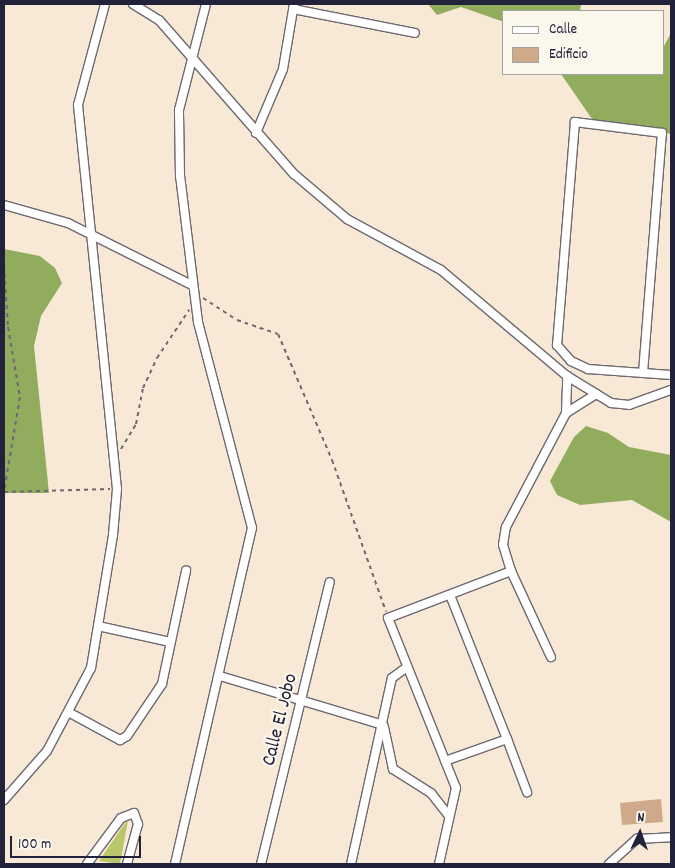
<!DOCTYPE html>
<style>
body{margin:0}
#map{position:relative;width:675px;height:868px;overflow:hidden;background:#f8e9d6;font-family:Dekko,sans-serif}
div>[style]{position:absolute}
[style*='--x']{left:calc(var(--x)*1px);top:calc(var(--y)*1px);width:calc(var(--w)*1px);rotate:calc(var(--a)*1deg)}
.green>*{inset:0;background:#b9c76a}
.forest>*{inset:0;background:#92ac5e}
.building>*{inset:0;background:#cfaa8a}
.path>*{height:2px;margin-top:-1px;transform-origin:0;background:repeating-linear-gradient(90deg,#6d6871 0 4px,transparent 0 8px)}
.roads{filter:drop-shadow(1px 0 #6d6871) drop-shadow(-1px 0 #6d6871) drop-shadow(0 1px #6d6871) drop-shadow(0 -1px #6d6871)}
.street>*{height:8px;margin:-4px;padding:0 4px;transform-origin:4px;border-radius:4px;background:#fff}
span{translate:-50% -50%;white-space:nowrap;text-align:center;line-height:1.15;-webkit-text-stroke:4.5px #fbf7ec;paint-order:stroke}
.street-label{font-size:20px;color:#22223b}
.frame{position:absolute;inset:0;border:5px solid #22223b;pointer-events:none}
.legend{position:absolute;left:502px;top:10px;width:162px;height:65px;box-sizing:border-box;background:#fbf7ec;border:1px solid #a4a2a5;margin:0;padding:6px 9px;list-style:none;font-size:15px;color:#22223b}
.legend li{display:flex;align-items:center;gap:10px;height:25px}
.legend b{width:25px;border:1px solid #a4a2a5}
.north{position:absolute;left:615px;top:808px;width:50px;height:50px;-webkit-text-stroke:4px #fbf7ec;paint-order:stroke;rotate:3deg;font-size:14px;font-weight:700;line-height:20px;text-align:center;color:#22223b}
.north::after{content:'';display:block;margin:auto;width:18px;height:22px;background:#22223b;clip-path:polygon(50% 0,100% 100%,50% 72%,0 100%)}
.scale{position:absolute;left:10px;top:836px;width:131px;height:22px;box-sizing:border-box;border:2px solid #22223b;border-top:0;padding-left:6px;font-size:15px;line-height:18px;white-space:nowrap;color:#22223b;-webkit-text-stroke:4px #fbf7ec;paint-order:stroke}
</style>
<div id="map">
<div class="green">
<div style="clip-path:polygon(128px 821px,120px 864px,99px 861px,125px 823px)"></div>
</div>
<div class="forest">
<div style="clip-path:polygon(428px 4px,581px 4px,580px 11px,504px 11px,504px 22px,461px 7px,437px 15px)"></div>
<div style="clip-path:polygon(671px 33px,671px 134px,592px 119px,561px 74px,664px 74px,664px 46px)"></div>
<div style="clip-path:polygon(4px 249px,40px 256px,55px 268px,62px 283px,41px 316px,34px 346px,49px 493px,4px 493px)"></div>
<div style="clip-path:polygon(586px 426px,608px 433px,629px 447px,671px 455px,671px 522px,632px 500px,580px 505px,557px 495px,550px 481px,574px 437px)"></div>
</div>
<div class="building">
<div style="clip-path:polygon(661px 799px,663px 822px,622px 825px,620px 803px)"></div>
</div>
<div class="path">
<div style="--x:4;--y:265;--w:62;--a:86.3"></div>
<div style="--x:8;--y:327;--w:71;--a:80.3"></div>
<div style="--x:20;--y:397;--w:96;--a:99.6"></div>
<div style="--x:4;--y:492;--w:106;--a:-1.6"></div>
<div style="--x:203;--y:298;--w:40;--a:32.9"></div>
<div style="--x:237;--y:320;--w:43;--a:18.9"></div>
<div style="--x:278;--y:334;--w:137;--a:66.8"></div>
<div style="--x:332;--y:460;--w:161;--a:70.4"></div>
<div style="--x:121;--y:449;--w:29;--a:-59"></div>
<div style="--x:136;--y:424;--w:37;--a:-79"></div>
<div style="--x:143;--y:388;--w:33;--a:-65"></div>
<div style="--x:157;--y:358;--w:58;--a:-56.3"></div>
</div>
<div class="roads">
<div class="street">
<div style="--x:133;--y:4;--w:31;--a:32"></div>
<div style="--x:159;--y:20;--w:205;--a:48.8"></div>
<div style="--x:294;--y:174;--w:70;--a:40.3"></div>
<div style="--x:347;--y:219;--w:107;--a:28.5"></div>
<div style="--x:441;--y:270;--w:165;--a:40.1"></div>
<div style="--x:567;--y:376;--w:52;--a:31.5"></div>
<div style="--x:611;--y:403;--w:18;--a:6"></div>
<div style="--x:629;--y:405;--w:45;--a:-19.7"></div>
<div style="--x:293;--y:9;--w:124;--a:11.1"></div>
<div style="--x:256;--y:133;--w:69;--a:-67.1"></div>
<div style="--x:283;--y:69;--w:66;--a:-80.4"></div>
<div style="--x:4;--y:205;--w:66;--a:15.7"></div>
<div style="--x:68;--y:223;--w:139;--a:26.6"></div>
<div style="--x:643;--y:373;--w:241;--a:-85.5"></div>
<div style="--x:662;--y:133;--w:88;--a:-172.8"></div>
<div style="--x:575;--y:122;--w:224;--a:94.6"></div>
<div style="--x:557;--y:345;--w:21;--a:49"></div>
<div style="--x:571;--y:361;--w:19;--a:25"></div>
<div style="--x:588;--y:369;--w:83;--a:4.1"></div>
<div style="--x:566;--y:413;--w:36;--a:-32"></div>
<div style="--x:511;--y:571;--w:27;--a:-107"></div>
<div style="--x:503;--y:545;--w:18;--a:-81"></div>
<div style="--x:506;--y:527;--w:129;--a:-62.2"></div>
<div style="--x:566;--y:413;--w:37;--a:-88"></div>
<div style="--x:98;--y:626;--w:74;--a:12.5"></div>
<div style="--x:220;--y:676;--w:170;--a:16.7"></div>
<div style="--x:70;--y:713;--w:57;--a:28.4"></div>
<div style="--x:120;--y:740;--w:8;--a:-30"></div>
<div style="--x:127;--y:736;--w:63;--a:-56.1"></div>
<div style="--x:162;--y:684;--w:116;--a:-78"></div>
<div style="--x:384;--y:727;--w:43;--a:77.9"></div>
<div style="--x:393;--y:769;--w:45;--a:32.3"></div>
<div style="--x:431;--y:793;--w:29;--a:52"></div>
<div style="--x:507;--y:739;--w:57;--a:69.3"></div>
<div style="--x:445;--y:761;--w:66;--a:-19.5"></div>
<div style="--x:507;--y:739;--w:155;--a:-111.6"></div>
<div style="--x:4;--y:800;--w:65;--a:-48.7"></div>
<div style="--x:47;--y:751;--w:94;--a:-62.1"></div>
<div style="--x:91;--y:668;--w:135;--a:-80.6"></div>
<div style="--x:113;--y:535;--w:46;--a:-85"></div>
<div style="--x:117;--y:489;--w:386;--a:-95.8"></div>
<div style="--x:78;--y:105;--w:105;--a:-75"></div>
<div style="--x:87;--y:864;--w:57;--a:-53.5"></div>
<div style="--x:121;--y:818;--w:14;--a:-21"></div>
<div style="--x:134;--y:813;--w:12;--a:70"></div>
<div style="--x:138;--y:824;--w:41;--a:105.4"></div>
<div style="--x:175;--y:864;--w:345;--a:-77.1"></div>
<div style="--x:252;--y:528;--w:213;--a:-104.7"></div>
<div style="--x:198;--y:322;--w:147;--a:-97"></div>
<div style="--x:180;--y:176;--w:66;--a:-90.9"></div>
<div style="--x:179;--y:110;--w:109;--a:-75.7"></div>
<div style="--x:261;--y:864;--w:290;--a:-76.3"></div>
<div style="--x:351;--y:864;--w:190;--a:-77.6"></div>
<div style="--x:392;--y:678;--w:19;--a:-36"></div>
<div style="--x:439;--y:864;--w:78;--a:-77.4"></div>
<div style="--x:456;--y:788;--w:183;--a:-111.8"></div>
<div style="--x:388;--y:618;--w:132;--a:-20.9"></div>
<div style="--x:511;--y:571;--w:95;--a:65.1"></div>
<div style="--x:609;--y:864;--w:38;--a:-42"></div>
<div style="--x:637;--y:839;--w:34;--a:-3"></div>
</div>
</div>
<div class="street-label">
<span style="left:281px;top:720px;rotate:-76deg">Calle El Jobo</span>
</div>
<div class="frame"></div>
<ul class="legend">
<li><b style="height:6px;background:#fff"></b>Calle</li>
<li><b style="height:14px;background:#cfaa8a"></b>Edificio</li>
</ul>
<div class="north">N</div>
<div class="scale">100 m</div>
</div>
